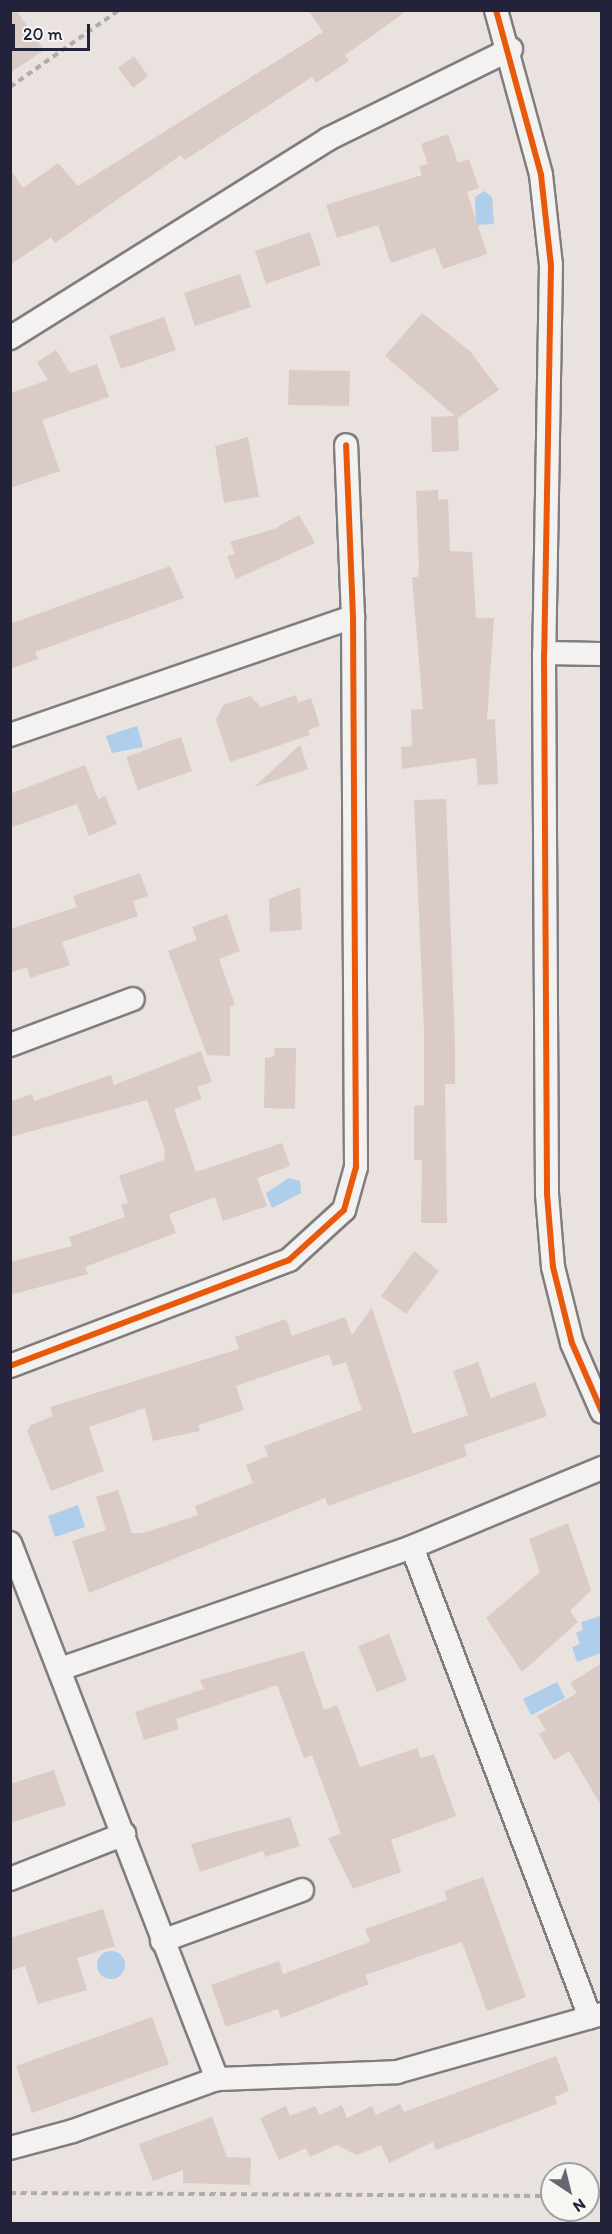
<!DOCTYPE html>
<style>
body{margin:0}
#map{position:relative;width:612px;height:2234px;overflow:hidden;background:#eae2de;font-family:Itim,sans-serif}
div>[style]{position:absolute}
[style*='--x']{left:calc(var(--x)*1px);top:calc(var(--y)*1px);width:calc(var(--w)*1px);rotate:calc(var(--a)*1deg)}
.water>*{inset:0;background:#afceeb}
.round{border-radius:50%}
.building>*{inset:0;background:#dacbc6}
.path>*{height:4px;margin-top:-2px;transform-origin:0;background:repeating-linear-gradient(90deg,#aeadae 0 6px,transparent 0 10.5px)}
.roads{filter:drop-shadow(2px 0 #807d80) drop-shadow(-2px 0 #807d80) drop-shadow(0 2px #807d80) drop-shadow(0 -2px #807d80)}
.street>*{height:22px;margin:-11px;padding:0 11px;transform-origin:11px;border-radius:11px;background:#f3f2f0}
.cycleway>*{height:6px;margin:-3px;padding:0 3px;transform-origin:3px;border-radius:3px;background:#e8590c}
span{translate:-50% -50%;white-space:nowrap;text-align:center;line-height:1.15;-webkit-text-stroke:4.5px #f6f6f2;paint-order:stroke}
.frame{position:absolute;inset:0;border:12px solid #22223b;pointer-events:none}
.north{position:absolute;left:540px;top:2162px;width:60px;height:60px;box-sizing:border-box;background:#f6f6f2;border:2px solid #a1a1a9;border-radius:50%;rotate:145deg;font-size:16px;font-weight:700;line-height:24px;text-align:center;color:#22223b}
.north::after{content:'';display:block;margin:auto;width:21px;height:27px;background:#686574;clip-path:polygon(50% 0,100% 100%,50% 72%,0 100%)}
.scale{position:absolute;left:12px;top:24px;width:78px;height:27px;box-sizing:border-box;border:3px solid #22223b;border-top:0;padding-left:8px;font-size:18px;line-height:21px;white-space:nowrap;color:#22223b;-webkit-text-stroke:4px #f6f6f2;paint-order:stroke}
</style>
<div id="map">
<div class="water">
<div style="clip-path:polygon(484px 191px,492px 197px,494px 224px,476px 225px,475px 197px)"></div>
<div style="clip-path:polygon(137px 726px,143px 747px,112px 753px,106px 736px)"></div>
<div style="clip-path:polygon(289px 1178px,300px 1181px,301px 1193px,272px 1208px,266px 1193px)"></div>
<div style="clip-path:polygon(78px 1505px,85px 1527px,55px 1537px,48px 1516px)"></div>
<div style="clip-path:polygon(600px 1616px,601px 1653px,577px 1662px,572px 1647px,580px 1644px,576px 1633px,583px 1630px,581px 1622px)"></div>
<div style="clip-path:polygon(557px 1682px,565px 1698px,531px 1715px,523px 1699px)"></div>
<div class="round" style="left:97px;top:1951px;width:28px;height:28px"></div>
</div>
<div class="building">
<div style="clip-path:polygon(10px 10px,16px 10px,44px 50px,10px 73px)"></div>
<div style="clip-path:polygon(308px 10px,408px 10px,345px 55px,349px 61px,316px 83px,312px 77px,185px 160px,181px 155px,55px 243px,51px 237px,10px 265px,10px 169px,23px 188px,58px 163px,78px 186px,323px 32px)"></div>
<div style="clip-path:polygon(134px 56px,148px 76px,133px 88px,118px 68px)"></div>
<div style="clip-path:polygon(448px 134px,458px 163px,469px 159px,479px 188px,467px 192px,487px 254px,443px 269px,435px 248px,391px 263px,378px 225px,337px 238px,326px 205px,422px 175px,419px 166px,428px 164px,421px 144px)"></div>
<div style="clip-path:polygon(310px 232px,321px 265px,266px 284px,255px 251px)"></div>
<div style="clip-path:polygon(240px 274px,251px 307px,195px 326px,184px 293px)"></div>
<div style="clip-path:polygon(422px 313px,470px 351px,499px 390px,458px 418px,459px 451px,432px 452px,431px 417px,455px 416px,385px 356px)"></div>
<div style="clip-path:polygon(164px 317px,176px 350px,121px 369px,109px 336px)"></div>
<div style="clip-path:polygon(56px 350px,70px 373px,97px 364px,109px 397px,42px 420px,60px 471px,10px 488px,10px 393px,48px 380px,37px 362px)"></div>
<div style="clip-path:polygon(289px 370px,350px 371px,349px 406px,288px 405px)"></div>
<div style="clip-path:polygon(248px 437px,259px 497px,224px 503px,215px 446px)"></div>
<div style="clip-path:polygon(438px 490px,438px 500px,448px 499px,450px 551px,472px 552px,476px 618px,494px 618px,487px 720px,495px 719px,498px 784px,478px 785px,476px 758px,402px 769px,401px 747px,412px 746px,411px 710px,423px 709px,412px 577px,418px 577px,419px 567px,416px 491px)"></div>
<div style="clip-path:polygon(299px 515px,315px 543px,236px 579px,227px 556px,235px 554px,230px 542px,274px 529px)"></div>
<div style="clip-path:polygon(170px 566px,184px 598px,35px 652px,38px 659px,10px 669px,10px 624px)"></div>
<div style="clip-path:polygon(296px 695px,298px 703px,311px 698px,320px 726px,308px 730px,310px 735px,230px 762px,216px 720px,223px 705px,250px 696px,261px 707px)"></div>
<div style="clip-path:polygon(181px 737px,192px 771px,138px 790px,126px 757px)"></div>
<div style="clip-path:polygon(300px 745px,308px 769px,254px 787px)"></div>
<div style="clip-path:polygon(85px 765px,98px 799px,105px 796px,117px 824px,89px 836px,77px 804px,10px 828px,10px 794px)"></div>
<div style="clip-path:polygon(446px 799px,455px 1044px,455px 1084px,445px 1084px,447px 1223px,421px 1223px,422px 1160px,414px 1160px,414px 1106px,424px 1105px,424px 1030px,414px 800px)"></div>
<div style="clip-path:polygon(140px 873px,148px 896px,133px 901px,138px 916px,62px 942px,70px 965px,30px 978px,27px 967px,10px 973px,10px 929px,77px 907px,73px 896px)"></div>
<div style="clip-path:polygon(300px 887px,302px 930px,270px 932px,269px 899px)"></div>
<div style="clip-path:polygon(227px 914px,240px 951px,219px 959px,235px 1005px,230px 1007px,230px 1056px,207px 1055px,168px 951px,197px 940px,192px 927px)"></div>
<div style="clip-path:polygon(274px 1048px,296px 1048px,295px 1109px,264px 1108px,265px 1058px,275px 1056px)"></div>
<div style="clip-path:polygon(201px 1051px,212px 1082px,197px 1087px,202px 1099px,174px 1109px,196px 1172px,282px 1143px,290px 1166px,257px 1178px,267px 1206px,223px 1221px,215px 1197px,169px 1214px,176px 1233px,85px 1267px,88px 1274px,10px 1295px,10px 1262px,72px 1246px,69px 1237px,125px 1217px,121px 1205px,128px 1203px,119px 1176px,164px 1160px,165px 1150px,147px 1100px,10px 1137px,10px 1102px,32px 1094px,34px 1101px,111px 1075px,114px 1085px)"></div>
<div style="clip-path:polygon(414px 1251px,439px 1271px,406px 1314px,381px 1296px)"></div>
<div style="clip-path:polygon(372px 1308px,413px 1434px,468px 1415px,453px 1371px,478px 1362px,491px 1398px,535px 1382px,547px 1416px,464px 1445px,467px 1456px,328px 1506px,325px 1498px,89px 1593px,72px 1541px,106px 1530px,96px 1497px,118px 1490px,132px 1533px,144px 1533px,198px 1515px,195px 1506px,253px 1483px,246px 1465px,268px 1456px,264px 1446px,362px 1410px,346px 1362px,333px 1366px,329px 1354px,236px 1386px,244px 1410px,198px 1425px,200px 1431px,153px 1441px,145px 1408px,89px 1427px,104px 1471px,51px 1491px,27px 1431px,31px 1425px,53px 1416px,50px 1407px,239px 1349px,235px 1337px,286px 1319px,292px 1336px,345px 1317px,352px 1335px)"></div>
<div style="clip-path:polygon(568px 1523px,591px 1590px,570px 1611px,578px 1622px,522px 1672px,486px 1618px,540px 1572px,529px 1539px)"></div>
<div style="clip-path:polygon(389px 1634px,407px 1680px,377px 1692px,358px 1646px)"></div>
<div style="clip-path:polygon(304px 1651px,324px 1710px,337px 1705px,360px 1767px,417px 1748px,421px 1758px,434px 1754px,456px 1816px,391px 1840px,401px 1872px,353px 1889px,328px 1838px,341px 1834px,312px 1755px,304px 1758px,277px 1685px,176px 1719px,179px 1729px,144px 1740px,135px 1712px,204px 1689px,200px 1680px)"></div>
<div style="clip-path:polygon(602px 1663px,602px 1807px,569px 1751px,554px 1760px,539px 1734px,546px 1730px,537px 1716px,577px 1693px,570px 1683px)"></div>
<div style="clip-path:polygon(54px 1770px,66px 1805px,10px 1823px,10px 1784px)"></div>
<div style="clip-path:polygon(290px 1817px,300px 1846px,265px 1857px,263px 1851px,200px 1872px,191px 1844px)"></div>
<div style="clip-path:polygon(483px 1877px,526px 1997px,487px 2011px,462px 1942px,365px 1975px,369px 1984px,281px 2018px,278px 2009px,226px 2027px,211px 1985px,279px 1961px,283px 1974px,370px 1942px,365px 1929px,447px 1900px,444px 1891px)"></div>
<div style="clip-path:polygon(103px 1909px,115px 1946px,77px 1958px,87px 1990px,38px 2004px,25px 1966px,10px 1971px,10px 1938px)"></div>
<div style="clip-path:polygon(152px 2017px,169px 2064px,32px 2113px,16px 2066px)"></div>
<div style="clip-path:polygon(556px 2056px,569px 2091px,555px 2097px,557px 2104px,436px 2150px,433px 2142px,389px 2163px,381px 2145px,357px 2155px,337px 2145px,310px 2157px,306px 2148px,279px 2160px,260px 2118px,286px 2106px,290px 2116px,315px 2106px,320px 2115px,342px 2105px,347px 2118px,372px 2106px,376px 2115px,400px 2104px,404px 2112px)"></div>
<div style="clip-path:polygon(212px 2117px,227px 2157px,251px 2158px,250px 2185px,183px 2183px,183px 2170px,153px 2181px,139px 2144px)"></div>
</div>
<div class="path">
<div style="--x:10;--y:87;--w:133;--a:-35.2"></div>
<div style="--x:10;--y:2193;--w:542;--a:0.32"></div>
<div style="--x:588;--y:2196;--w:14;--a:0"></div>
</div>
<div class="roads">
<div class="street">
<div style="--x:496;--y:10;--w:171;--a:74.7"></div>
<div style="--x:541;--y:175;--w:91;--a:83.7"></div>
<div style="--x:551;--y:265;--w:388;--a:91"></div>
<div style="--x:544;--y:653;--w:541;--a:89.68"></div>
<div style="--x:547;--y:1194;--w:73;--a:85.3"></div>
<div style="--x:553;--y:1267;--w:78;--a:76"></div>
<div style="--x:572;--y:1343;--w:75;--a:66.5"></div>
<div style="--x:10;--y:338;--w:375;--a:-32"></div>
<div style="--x:328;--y:139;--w:204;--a:-26.2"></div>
<div style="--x:544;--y:653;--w:58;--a:1"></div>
<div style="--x:10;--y:735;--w:363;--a:-19"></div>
<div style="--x:10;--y:1045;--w:131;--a:-20.5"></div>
<div style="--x:10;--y:1366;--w:298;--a:-20.8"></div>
<div style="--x:289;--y:1260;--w:74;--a:-42.3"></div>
<div style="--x:344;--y:1210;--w:45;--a:-74.4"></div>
<div style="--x:356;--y:1167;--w:550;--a:-90.31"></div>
<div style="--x:353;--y:617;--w:172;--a:-92.3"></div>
<div style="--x:10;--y:1543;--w:575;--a:68.88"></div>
<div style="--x:412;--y:1547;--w:503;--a:69.26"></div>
<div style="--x:63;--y:1668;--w:369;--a:-19.1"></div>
<div style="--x:412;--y:1547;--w:206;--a:-22.6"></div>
<div style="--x:10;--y:1879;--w:123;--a:-21.5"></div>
<div style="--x:162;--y:1941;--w:149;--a:-20"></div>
<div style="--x:10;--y:2148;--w:65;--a:-15.1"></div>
<div style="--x:73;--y:2131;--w:153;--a:-19.9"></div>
<div style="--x:217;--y:2079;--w:180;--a:-2.2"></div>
<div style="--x:397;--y:2072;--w:213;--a:-15.8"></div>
</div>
</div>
<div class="cycleway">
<div style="--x:496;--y:10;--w:171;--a:74.7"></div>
<div style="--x:541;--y:175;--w:91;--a:83.7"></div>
<div style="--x:551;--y:265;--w:388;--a:91"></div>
<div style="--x:544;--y:653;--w:541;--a:89.68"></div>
<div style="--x:547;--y:1194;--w:73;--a:85.3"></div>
<div style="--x:553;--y:1267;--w:78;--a:76"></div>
<div style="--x:572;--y:1343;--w:75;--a:66.5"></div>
<div style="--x:10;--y:1366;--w:298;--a:-20.8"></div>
<div style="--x:289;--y:1260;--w:74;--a:-42.3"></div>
<div style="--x:344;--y:1210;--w:45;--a:-74.4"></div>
<div style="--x:356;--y:1167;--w:550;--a:-90.31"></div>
<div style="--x:353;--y:617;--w:172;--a:-92.3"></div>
</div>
<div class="frame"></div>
<div class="north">N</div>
<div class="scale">20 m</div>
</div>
